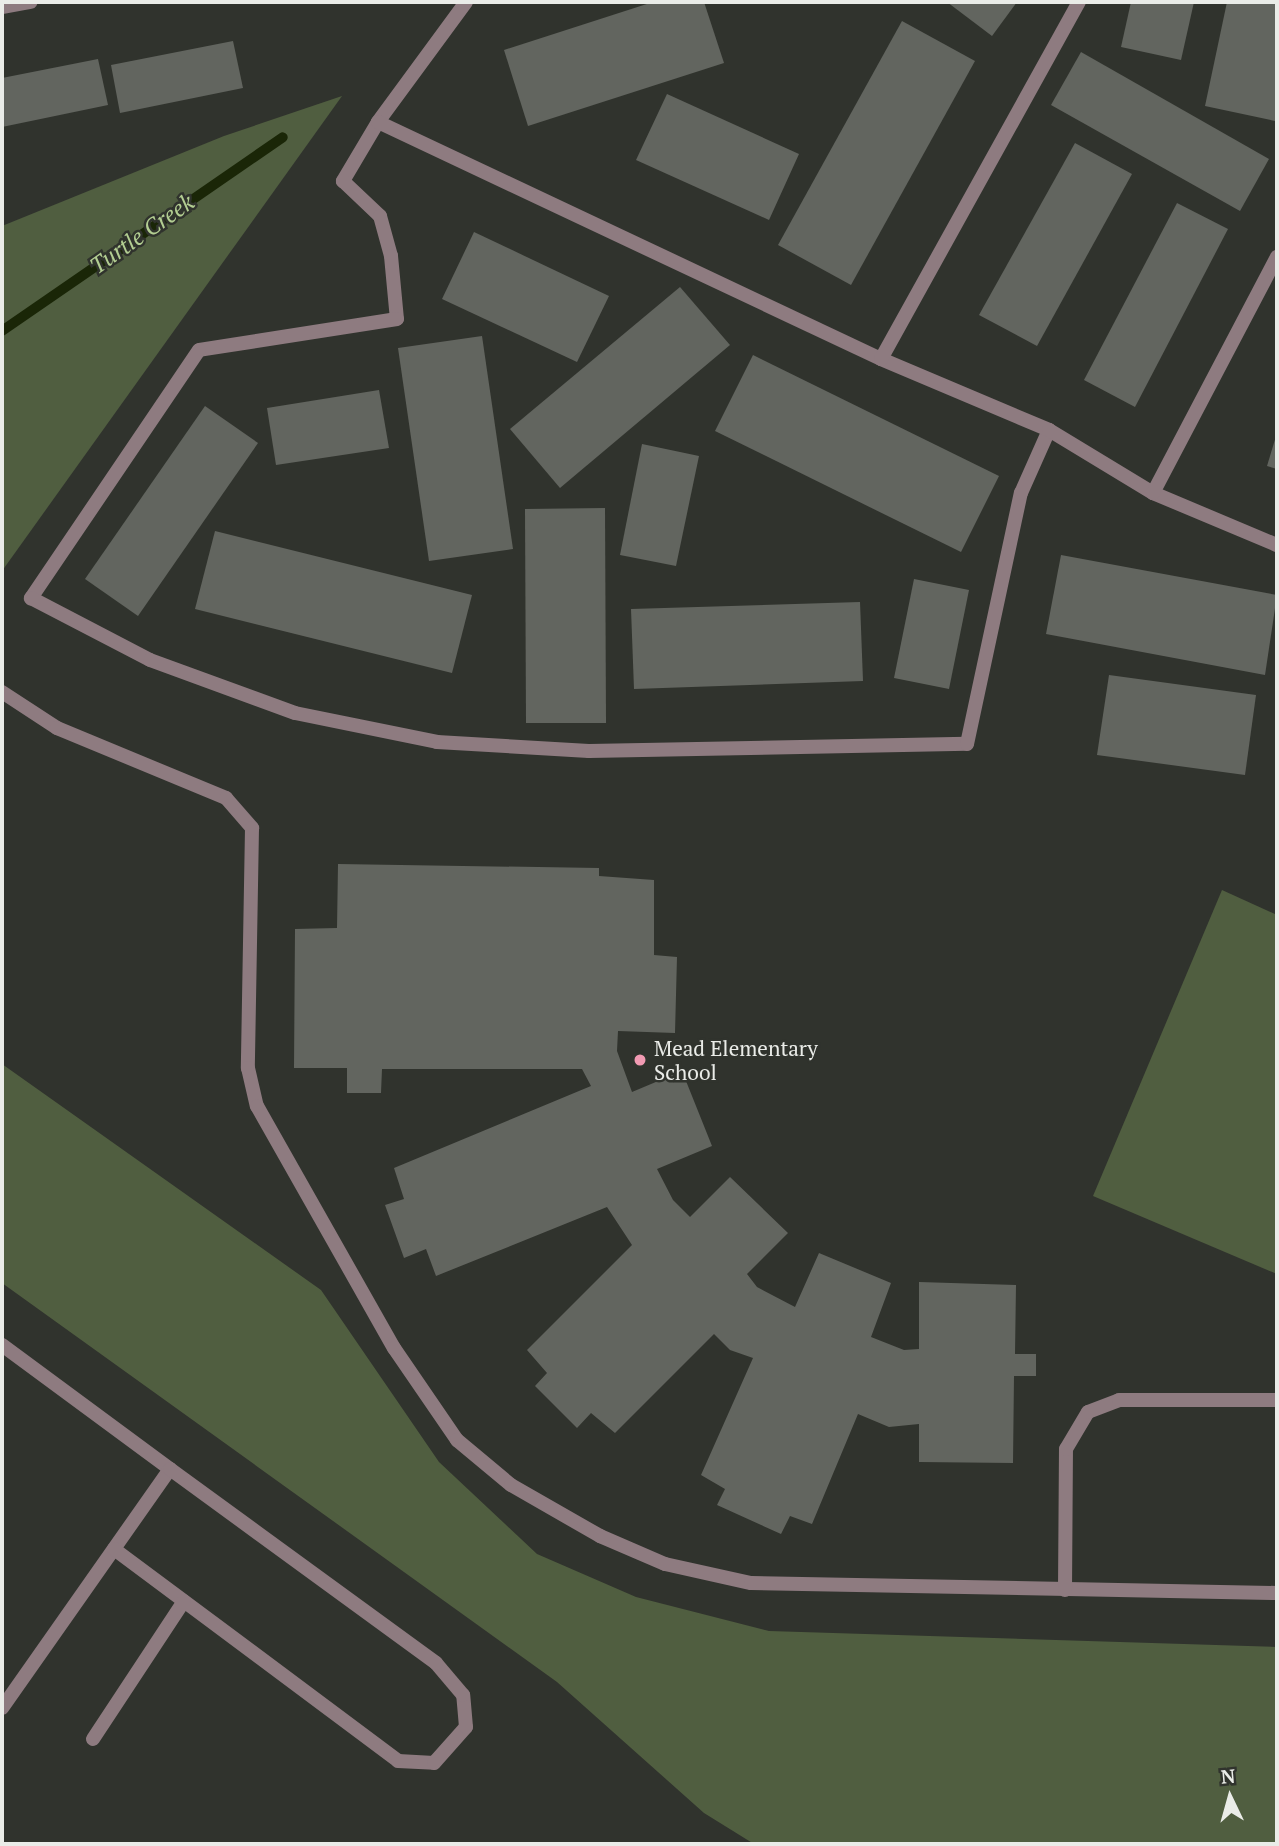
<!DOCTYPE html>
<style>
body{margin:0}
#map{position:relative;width:1279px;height:1846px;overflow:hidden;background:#30332d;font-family:"PT Serif",serif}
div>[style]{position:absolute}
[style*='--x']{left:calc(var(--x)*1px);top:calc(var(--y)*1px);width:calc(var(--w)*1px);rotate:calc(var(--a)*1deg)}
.green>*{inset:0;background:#505e40}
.stream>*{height:10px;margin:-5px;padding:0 5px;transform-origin:5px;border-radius:5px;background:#1a2607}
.building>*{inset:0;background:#62655f}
.service>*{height:14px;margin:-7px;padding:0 7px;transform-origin:7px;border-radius:7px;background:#8e7b80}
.dots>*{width:19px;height:19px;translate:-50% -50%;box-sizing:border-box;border:4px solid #30332d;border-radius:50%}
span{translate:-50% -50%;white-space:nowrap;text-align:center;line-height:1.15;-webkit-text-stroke:5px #30332d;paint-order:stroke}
.poi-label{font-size:21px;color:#eaece8}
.left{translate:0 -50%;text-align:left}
.water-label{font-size:23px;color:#b3ce92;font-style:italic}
.frame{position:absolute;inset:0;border:4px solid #eaece8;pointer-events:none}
.north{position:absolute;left:1195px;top:1762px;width:70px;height:70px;-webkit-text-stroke:5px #30332d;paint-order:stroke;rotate:355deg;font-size:19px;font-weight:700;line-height:28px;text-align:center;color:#eaece8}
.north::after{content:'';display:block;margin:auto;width:24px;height:32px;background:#eaece8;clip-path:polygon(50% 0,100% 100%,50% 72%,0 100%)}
</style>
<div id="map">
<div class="green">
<div style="clip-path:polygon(342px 96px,2px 571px,2px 226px,224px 136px)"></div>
<div style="clip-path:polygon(1222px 890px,1277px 915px,1277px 1274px,1093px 1196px)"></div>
<div style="clip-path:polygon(2px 1064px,321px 1290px,439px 1462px,537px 1554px,636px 1597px,769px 1631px,1277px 1647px,1277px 1844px,754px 1844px,704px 1813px,557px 1682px,2px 1283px)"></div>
</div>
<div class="stream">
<div style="--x:2;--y:331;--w:341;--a:-34.6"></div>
</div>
<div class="building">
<div style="clip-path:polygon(653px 2px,704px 2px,724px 63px,528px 126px,504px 50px)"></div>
<div style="clip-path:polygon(947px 2px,1017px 2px,992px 36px)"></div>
<div style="clip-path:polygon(1131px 2px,1194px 2px,1181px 60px,1121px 47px)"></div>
<div style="clip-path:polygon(1227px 2px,1277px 2px,1275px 121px,1205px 106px)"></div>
<div style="clip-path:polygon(902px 21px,975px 61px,851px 285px,778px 245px)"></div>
<div style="clip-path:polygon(233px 41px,243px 88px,120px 113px,111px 65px)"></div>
<div style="clip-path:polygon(1081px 52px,1269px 159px,1240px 211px,1051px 105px)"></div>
<div style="clip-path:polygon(98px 59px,108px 105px,2px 127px,2px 78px)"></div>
<div style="clip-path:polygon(667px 94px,799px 154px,769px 220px,636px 160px)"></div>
<div style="clip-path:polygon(1075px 143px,1132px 174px,1037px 346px,979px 315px)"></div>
<div style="clip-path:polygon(1177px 203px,1228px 229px,1135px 407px,1084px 380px)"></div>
<div style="clip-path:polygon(474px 232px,609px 296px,577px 362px,442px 299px)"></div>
<div style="clip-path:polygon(680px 287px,730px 345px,560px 488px,510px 429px)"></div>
<div style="clip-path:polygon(482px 336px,513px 549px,429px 561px,398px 348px)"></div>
<div style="clip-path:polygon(753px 355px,999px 476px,961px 552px,715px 431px)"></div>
<div style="clip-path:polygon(379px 390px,389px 448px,276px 465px,267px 408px)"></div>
<div style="clip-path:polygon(205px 406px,258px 443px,138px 616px,85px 579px)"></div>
<div style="clip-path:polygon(1277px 433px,1277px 469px,1267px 466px)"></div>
<div style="clip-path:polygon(642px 444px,699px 456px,676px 566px,620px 555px)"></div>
<div style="clip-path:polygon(605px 508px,606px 723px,526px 723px,525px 509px)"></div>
<div style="clip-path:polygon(215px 531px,472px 595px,452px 673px,195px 609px)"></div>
<div style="clip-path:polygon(1061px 555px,1277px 595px,1265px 675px,1046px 634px)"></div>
<div style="clip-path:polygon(914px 579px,969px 590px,949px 689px,894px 678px)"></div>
<div style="clip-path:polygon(860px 602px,863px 681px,634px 689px,631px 609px)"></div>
<div style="clip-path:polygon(1109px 675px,1256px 695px,1245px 775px,1097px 755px)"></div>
<div style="clip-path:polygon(338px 864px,599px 868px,599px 876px,654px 880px,654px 955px,677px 957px,675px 1033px,618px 1031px,617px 1051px,632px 1092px,682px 1071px,712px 1146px,657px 1169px,673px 1200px,690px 1217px,730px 1177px,788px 1233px,747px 1274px,757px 1287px,795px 1307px,819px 1253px,891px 1283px,871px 1337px,904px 1350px,919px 1349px,919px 1282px,1016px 1285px,1015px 1354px,1036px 1354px,1036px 1376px,1014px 1376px,1013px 1463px,919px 1462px,919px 1424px,889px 1427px,858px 1414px,812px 1524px,790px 1516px,781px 1534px,717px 1505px,725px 1489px,701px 1475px,753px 1358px,730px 1350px,714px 1334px,615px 1433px,591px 1413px,577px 1428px,535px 1386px,547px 1373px,527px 1350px,632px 1245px,607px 1207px,436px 1276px,426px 1249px,404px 1258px,385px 1205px,404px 1199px,394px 1168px,591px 1086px,582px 1069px,382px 1069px,381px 1093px,347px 1093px,347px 1068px,294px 1068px,295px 929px,337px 928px)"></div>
</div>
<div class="service">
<div style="--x:466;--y:2;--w:149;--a:126.3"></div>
<div style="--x:378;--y:122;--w:69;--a:120.7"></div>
<div style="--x:343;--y:181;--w:51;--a:43.4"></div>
<div style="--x:380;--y:216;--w:41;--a:74.6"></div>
<div style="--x:391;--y:256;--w:63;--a:84.6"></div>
<div style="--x:397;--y:319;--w:200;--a:171.1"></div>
<div style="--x:199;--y:350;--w:300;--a:124.1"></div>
<div style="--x:31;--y:598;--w:134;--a:27.5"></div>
<div style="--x:150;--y:660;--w:154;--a:20.1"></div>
<div style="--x:295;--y:713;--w:145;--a:11.5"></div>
<div style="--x:437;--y:742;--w:152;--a:3.4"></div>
<div style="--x:589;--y:751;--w:378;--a:-1.1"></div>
<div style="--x:967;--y:744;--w:257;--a:-77.9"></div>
<div style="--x:1021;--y:493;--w:69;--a:-66"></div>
<div style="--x:2;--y:7;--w:29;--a:-10"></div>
<div style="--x:378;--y:122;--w:556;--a:25.23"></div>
<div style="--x:881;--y:359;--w:182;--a:22.9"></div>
<div style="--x:1049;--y:430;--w:122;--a:31.2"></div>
<div style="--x:1153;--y:493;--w:134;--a:22.8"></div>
<div style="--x:881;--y:359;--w:408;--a:-61"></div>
<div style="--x:1153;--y:493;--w:267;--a:-62.3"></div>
<div style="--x:2;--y:692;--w:66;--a:33.2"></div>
<div style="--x:57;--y:728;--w:183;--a:22.5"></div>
<div style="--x:226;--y:798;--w:40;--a:49"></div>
<div style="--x:252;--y:828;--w:240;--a:91"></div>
<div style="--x:248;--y:1068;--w:39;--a:77"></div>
<div style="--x:257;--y:1106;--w:278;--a:60.5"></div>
<div style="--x:394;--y:1348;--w:112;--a:55.6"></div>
<div style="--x:457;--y:1440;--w:70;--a:39.8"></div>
<div style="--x:511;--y:1485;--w:103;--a:29.8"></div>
<div style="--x:600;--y:1536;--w:71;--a:23.3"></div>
<div style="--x:665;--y:1564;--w:88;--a:12.5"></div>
<div style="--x:751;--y:1583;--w:526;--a:1.09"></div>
<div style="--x:2;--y:1345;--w:209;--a:36.4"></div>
<div style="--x:170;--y:1469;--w:292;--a:125.1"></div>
<div style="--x:114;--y:1549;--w:354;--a:36.7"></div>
<div style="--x:398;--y:1761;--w:36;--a:3"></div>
<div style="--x:434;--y:1763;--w:48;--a:-48.4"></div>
<div style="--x:466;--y:1727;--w:32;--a:-95"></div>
<div style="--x:463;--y:1695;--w:42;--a:-130.2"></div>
<div style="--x:436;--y:1663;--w:329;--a:-143.9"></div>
<div style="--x:1065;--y:1590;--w:141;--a:-89.6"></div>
<div style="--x:1066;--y:1449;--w:43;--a:-59.3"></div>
<div style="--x:1088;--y:1412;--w:33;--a:-21"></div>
<div style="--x:1119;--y:1400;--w:158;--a:0"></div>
<div style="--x:93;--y:1739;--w:165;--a:-56.6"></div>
</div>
<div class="dots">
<div style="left:640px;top:1060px;background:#f19ab2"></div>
</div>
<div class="poi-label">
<span class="left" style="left:654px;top:1060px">Mead Elementary<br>School</span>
</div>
<div class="water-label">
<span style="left:142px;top:234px;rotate:-35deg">Turtle Creek</span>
</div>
<div class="frame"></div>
<div class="north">N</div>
</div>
